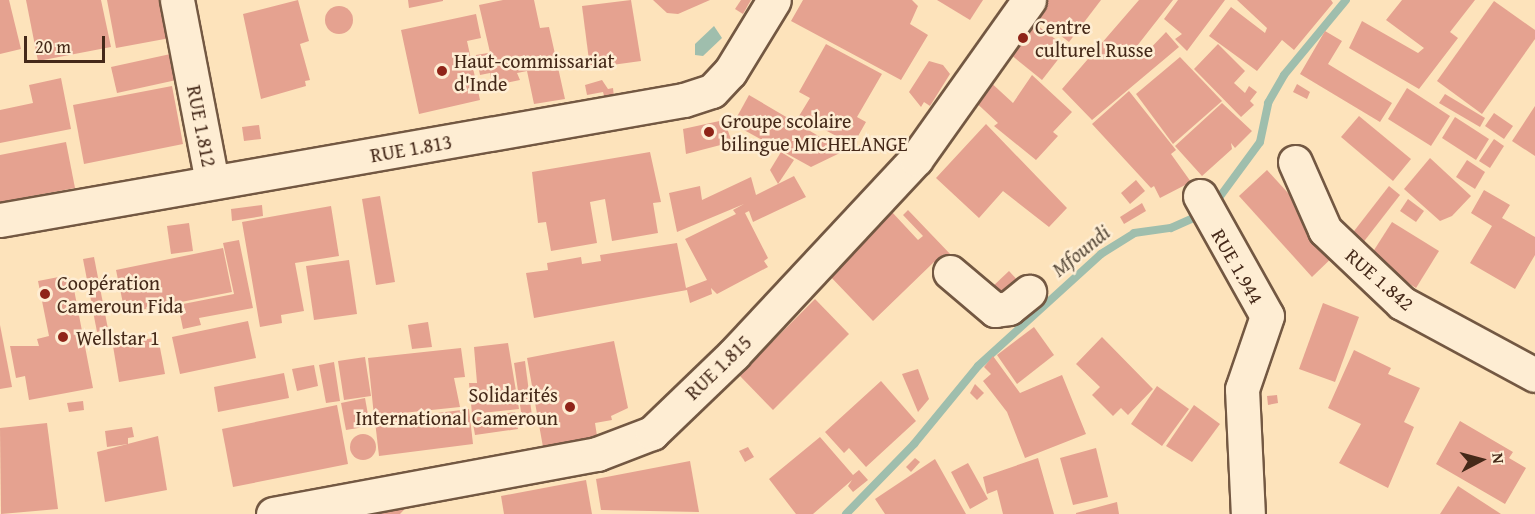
<!DOCTYPE html>
<meta charset="utf-8">
<style>
body{margin:0}
#map{position:relative;width:1535px;height:514px;overflow:hidden;background:#fde3bb;font-family:"Gentium Book Plus",serif}
div>[style]{position:absolute}
[style*='--x']{left:calc(var(--x)*1px);top:calc(var(--y)*1px);width:calc(var(--w)*1px);rotate:calc(var(--a)*1deg)}
.water>*{inset:0;background:#9fbead}
.stream>*{height:8px;margin:-4px;padding:0 4px;transform-origin:4px;border-radius:4px;background:#9fbead}
.building>*{inset:0;background:#e5a290}
.round{border-radius:50%}
.roads{filter:drop-shadow(2px 0 #735842) drop-shadow(-2px 0 #735842) drop-shadow(0 2px #735842) drop-shadow(0 -2px #735842)}
.minor>*{height:33px;margin:-16.5px;padding:0 16.5px;transform-origin:16.5px;border-radius:16.5px;background:#feedd3}
.dots>*{width:16px;height:16px;translate:-50% -50%;box-sizing:border-box;border:3px solid #feedd3;border-radius:50%}
span{translate:-50% -50%;white-space:nowrap;text-align:center;line-height:1.15;-webkit-text-stroke:5px #feedd3;paint-order:stroke}
.poi-label{font-size:20px;color:#452919}
.left{translate:0 -50%;text-align:left}
.right{translate:-100% -50%;text-align:right}
.street-label{font-size:20px;color:#452919}
.water-label{font-size:21px;color:#5c4e3e;font-style:italic}
.north{position:absolute;left:1451px;top:430px;width:60px;height:60px;-webkit-text-stroke:4px #feedd3;paint-order:stroke;rotate:84deg;font-size:16px;font-weight:700;line-height:24px;text-align:center;color:#452919}
.north::after{content:'';display:block;margin:auto;width:21px;height:27px;background:#452919;clip-path:polygon(50% 0,100% 100%,50% 72%,0 100%)}
.scale{position:absolute;left:24px;top:36px;width:81px;height:27px;box-sizing:border-box;border:3px solid #452919;border-top:0;padding-left:8px;font-size:18px;line-height:21px;white-space:nowrap;color:#452919;-webkit-text-stroke:4px #feedd3;paint-order:stroke}
</style>
<div id="map">
<div class="water">
<div style="clip-path:polygon(714px 26px,722px 38px,703px 56px,695px 55px,695px 44px)"></div>
</div>
<div class="stream">
<div style="--x:1213;--y:206;--w:79;--a:-53.7"></div>
<div style="--x:1260;--y:142;--w:40;--a:-78"></div>
<div style="--x:1268;--y:103;--w:32;--a:-60"></div>
<div style="--x:1284;--y:75;--w:97;--a:-50.4"></div>
<div style="--x:846;--y:514;--w:98;--a:-45.8"></div>
<div style="--x:914;--y:444;--w:101;--a:-50.6"></div>
<div style="--x:978;--y:366;--w:166;--a:-42.3"></div>
<div style="--x:1101;--y:254;--w:39;--a:-32"></div>
<div style="--x:1134;--y:233;--w:37;--a:-8"></div>
<div style="--x:1171;--y:228;--w:35;--a:-24"></div>
</div>
<div class="building">
<div style="clip-path:polygon(0 0,9px 0,21px 49px,0 54px)"></div>
<div style="clip-path:polygon(26px 0,101px 0,111px 47px,38px 61px)"></div>
<div style="clip-path:polygon(107px 0,162px 0,170px 38px,116px 48px)"></div>
<div style="clip-path:polygon(298px 0,309px 41px,300px 44px,310px 80px,305px 81px,306px 86px,261px 99px,243px 14px)"></div>
<div style="clip-path:polygon(408px 0,443px 0,443px 1px,409px 8px)"></div>
<div style="clip-path:polygon(503px 0,534px 0,540px 28px,549px 27px,565px 99px,534px 104px,527px 71px,517px 73px,520px 80px,492px 86px,490px 73px,480px 75px,476px 55px,488px 53px,492px 61px,479px 5px)"></div>
<div style="clip-path:polygon(631px 0,641px 61px,590px 68px,582px 6px)"></div>
<div style="clip-path:polygon(653px 0,710px 0,678px 14px,667px 13px)"></div>
<div style="clip-path:polygon(741px 0,751px 0,743px 14px,735px 9px)"></div>
<div style="clip-path:polygon(803px 0,912px 0,918px 6px,910px 24px,928px 35px,901px 80px,791px 21px)"></div>
<div style="clip-path:polygon(937px 0,983px 0,970px 20px)"></div>
<div style="clip-path:polygon(1043px 0,1101px 0,1069px 42px,1032px 14px)"></div>
<div style="clip-path:polygon(1139px 0,1173px 0,1137px 46px,1144px 55px,1166px 32px,1179px 47px,1092px 120px,1062px 89px)"></div>
<div style="clip-path:polygon(1178px 0,1225px 0,1187px 51px,1175px 39px,1182px 34px,1164px 19px)"></div>
<div style="clip-path:polygon(1237px 0,1331px 0,1333px 3px,1294px 50px,1282px 40px,1257px 71px,1209px 36px,1231px 7px,1265px 33px,1267px 28px)"></div>
<div style="clip-path:polygon(1402px 0,1475px 0,1450px 32px,1458px 38px,1419px 89px,1349px 48px,1362px 21px,1418px 53px,1424px 48px,1386px 20px)"></div>
<div style="clip-path:polygon(1494px 1px,1535px 30px,1535px 39px,1482px 114px,1437px 81px)"></div>
<div class="round" style="left:325px;top:6px;width:28px;height:28px"></div>
<div style="clip-path:polygon(476px 14px,481px 38px,467px 41px,480px 100px,419px 114px,401px 30px)"></div>
<div style="clip-path:polygon(1029px 19px,1067px 48px,1042px 80px,1005px 50px)"></div>
<div style="clip-path:polygon(1325px 31px,1342px 41px,1328px 64px,1392px 103px,1380px 122px,1300px 74px)"></div>
<div style="clip-path:polygon(826px 44px,882px 74px,857px 117px,866px 122px,853px 145px,799px 116px,810px 98px,799px 92px)"></div>
<div style="clip-path:polygon(1218px 44px,1245px 71px,1234px 83px,1245px 93px,1249px 86px,1257px 92px,1250px 101px,1254px 105px,1241px 117px,1194px 69px)"></div>
<div style="clip-path:polygon(175px 53px,181px 79px,117px 93px,111px 67px)"></div>
<div style="clip-path:polygon(1180px 57px,1222px 101px,1173px 144px,1136px 94px)"></div>
<div style="clip-path:polygon(929px 61px,943px 65px,950px 74px,930px 106px,924px 102px,921px 107px,909px 92px)"></div>
<div style="clip-path:polygon(1032px 75px,1072px 112px,1053px 132px,1058px 136px,1036px 160px,994px 126px,998px 123px,970px 97px,987px 79px,1013px 103px)"></div>
<div style="clip-path:polygon(61px 78px,71px 129px,0 143px,0 110px,33px 103px,29px 85px)"></div>
<div style="clip-path:polygon(602px 80px,608px 89px,613px 88px,614px 97px,605px 99px,603px 92px,587px 95px,585px 85px)"></div>
<div style="clip-path:polygon(1297px 84px,1310px 92px,1307px 99px,1293px 92px)"></div>
<div style="clip-path:polygon(172px 86px,183px 144px,84px 164px,73px 105px)"></div>
<div style="clip-path:polygon(1407px 88px,1450px 116px,1431px 146px,1388px 119px)"></div>
<div style="clip-path:polygon(1129px 91px,1176px 150px,1171px 154px,1191px 182px,1160px 198px,1154px 186px,1151px 188px,1092px 124px)"></div>
<div style="clip-path:polygon(1445px 94px,1485px 118px,1480px 127px,1439px 103px)"></div>
<div style="clip-path:polygon(749px 95px,844px 151px,811px 167px,733px 124px)"></div>
<div style="clip-path:polygon(1222px 103px,1252px 131px,1235px 148px,1231px 143px,1232px 149px,1202px 176px,1175px 146px)"></div>
<div style="clip-path:polygon(1535px 106px,1535px 156px,1512px 141px)"></div>
<div style="clip-path:polygon(1494px 113px,1513px 126px,1504px 139px,1485px 126px)"></div>
<div style="clip-path:polygon(1359px 116px,1411px 159px,1393px 181px,1341px 137px)"></div>
<div style="clip-path:polygon(1455px 117px,1489px 139px,1476px 160px,1442px 138px)"></div>
<div style="clip-path:polygon(724px 120px,732px 142px,686px 154px,683px 129px)"></div>
<div style="clip-path:polygon(986px 124px,1067px 208px,1049px 227px,1003px 191px,979px 218px,936px 178px)"></div>
<div style="clip-path:polygon(259px 125px,261px 139px,244px 141px,242px 127px)"></div>
<div style="clip-path:polygon(1494px 139px,1504px 146px,1490px 168px,1479px 161px)"></div>
<div style="clip-path:polygon(66px 142px,75px 188px,0 202px,0 155px)"></div>
<div style="clip-path:polygon(650px 152px,661px 202px,653px 203px,658px 233px,612px 241px,605px 199px,590px 202px,597px 243px,551px 251px,546px 222px,538px 223px,532px 172px)"></div>
<div style="clip-path:polygon(781px 152px,794px 160px,778px 184px,770px 170px)"></div>
<div style="clip-path:polygon(1430px 158px,1471px 196px,1452px 216px,1440px 221px,1404px 189px)"></div>
<div style="clip-path:polygon(1467px 160px,1485px 172px,1475px 189px,1456px 177px)"></div>
<div style="clip-path:polygon(1267px 170px,1340px 250px,1312px 277px,1239px 196px)"></div>
<div style="clip-path:polygon(794px 176px,806px 197px,753px 222px,749px 211px,745px 213px,768px 258px,764px 261px,768px 267px,717px 294px,711px 288px,712px 294px,690px 303px,687px 290px,534px 318px,526px 273px,548px 270px,547px 263px,581px 257px,582px 264px,588px 263px,601px 261px,600px 255px,677px 243px,686px 288px,707px 280px,685px 239px,736px 214px,733px 210px,744px 204px,677px 232px,669px 193px,700px 186px,702px 200px,751px 177px,756px 195px)"></div>
<div style="clip-path:polygon(1136px 180px,1145px 191px,1130px 204px,1121px 193px)"></div>
<div style="clip-path:polygon(1389px 186px,1400px 195px,1355px 253px,1344px 244px)"></div>
<div style="clip-path:polygon(1484px 190px,1510px 205px,1502px 218px,1535px 237px,1535px 255px,1515px 289px,1470px 263px,1492px 226px,1471px 213px)"></div>
<div style="clip-path:polygon(380px 196px,395px 282px,376px 285px,362px 199px)"></div>
<div style="clip-path:polygon(1408px 199px,1424px 211px,1416px 222px,1400px 211px)"></div>
<div style="clip-path:polygon(1142px 203px,1146px 211px,1124px 224px,1120px 217px)"></div>
<div style="clip-path:polygon(262px 205px,263px 216px,232px 221px,231px 209px)"></div>
<div style="clip-path:polygon(331px 206px,339px 256px,295px 263px,304px 311px,281px 315px,282px 323px,260px 327px,242px 222px)"></div>
<div style="clip-path:polygon(908px 210px,952px 256px,940px 267px,934px 262px,873px 321px,827px 273px,891px 211px,918px 240px,923px 236px,903px 215px)"></div>
<div style="clip-path:polygon(1392px 222px,1439px 251px,1416px 288px,1369px 258px)"></div>
<div style="clip-path:polygon(189px 223px,193px 251px,171px 254px,167px 226px)"></div>
<div style="clip-path:polygon(239px 240px,253px 308px,199px 318px,201px 325px,183px 329px,178px 305px,234px 294px,223px 243px)"></div>
<div style="clip-path:polygon(223px 248px,232px 292px,125px 313px,116px 270px)"></div>
<div style="clip-path:polygon(94px 257px,108px 329px,97px 332px,83px 259px)"></div>
<div style="clip-path:polygon(349px 260px,357px 314px,314px 320px,306px 266px)"></div>
<div style="clip-path:polygon(1009px 271px,1020px 283px,1005px 298px,991px 288px)"></div>
<div style="clip-path:polygon(64px 276px,72px 279px,93px 388px,29px 400px,25px 376px,16px 378px,10px 346px,39px 346px,37px 339px,49px 336px,38px 281px)"></div>
<div style="clip-path:polygon(815px 299px,849px 334px,773px 410px,739px 375px)"></div>
<div style="clip-path:polygon(1323px 303px,1359px 317px,1335px 382px,1299px 369px)"></div>
<div style="clip-path:polygon(248px 321px,256px 358px,180px 374px,172px 337px)"></div>
<div style="clip-path:polygon(428px 322px,432px 347px,412px 349px,408px 325px)"></div>
<div style="clip-path:polygon(0 325px,12px 387px,0 389px)"></div>
<div style="clip-path:polygon(1034px 327px,1054px 355px,1017px 384px,997px 355px)"></div>
<div style="clip-path:polygon(158px 337px,165px 374px,119px 382px,113px 346px)"></div>
<div style="clip-path:polygon(1102px 337px,1153px 389px,1128px 415px,1121px 408px,1113px 416px,1092px 395px,1100px 387px,1076px 364px)"></div>
<div style="clip-path:polygon(614px 341px,628px 408px,611px 416px,612px 420px,595px 423px,597px 436px,543px 447px,527px 358px)"></div>
<div style="clip-path:polygon(508px 343px,519px 409px,472px 414px,469px 383px,477px 383px,474px 347px)"></div>
<div style="clip-path:polygon(461px 348px,465px 377px,454px 378px,460px 407px,374px 416px,368px 358px)"></div>
<div style="clip-path:polygon(1354px 350px,1391px 368px,1388px 374px,1420px 388px,1404px 422px,1414px 427px,1388px 488px,1339px 463px,1361px 424px,1328px 408px)"></div>
<div style="clip-path:polygon(993px 356px,1020px 393px,1062px 375px,1086px 434px,1025px 458px,1007px 412px,983px 381px,991px 374px,984px 367px)"></div>
<div style="clip-path:polygon(365px 357px,371px 396px,344px 400px,338px 361px)"></div>
<div style="clip-path:polygon(525px 361px,533px 424px,523px 426px,514px 363px)"></div>
<div style="clip-path:polygon(334px 362px,340px 401px,326px 403px,319px 365px)"></div>
<div style="clip-path:polygon(314px 365px,318px 386px,297px 391px,292px 369px)"></div>
<div style="clip-path:polygon(918px 369px,929px 399px,918px 412px,902px 374px)"></div>
<div style="clip-path:polygon(284px 373px,289px 398px,218px 412px,214px 387px)"></div>
<div style="clip-path:polygon(881px 381px,916px 421px,866px 467px,849px 448px,844px 453px,825px 432px)"></div>
<div style="clip-path:polygon(975px 384px,984px 393px,977px 400px,970px 393px)"></div>
<div style="clip-path:polygon(1157px 386px,1189px 409px,1162px 446px,1131px 424px)"></div>
<div style="clip-path:polygon(1277px 395px,1278px 403px,1268px 405px,1267px 396px)"></div>
<div style="clip-path:polygon(365px 398px,370px 426px,346px 430px,341px 403px)"></div>
<div style="clip-path:polygon(83px 401px,84px 410px,69px 412px,67px 403px)"></div>
<div style="clip-path:polygon(337px 405px,348px 464px,233px 487px,222px 429px)"></div>
<div style="clip-path:polygon(1194px 405px,1220px 424px,1192px 462px,1166px 446px)"></div>
<div style="clip-path:polygon(469px 409px,473px 444px,379px 456px,375px 421px)"></div>
<div style="clip-path:polygon(515px 412px,518px 429px,475px 435px,472px 418px)"></div>
<div style="clip-path:polygon(1460px 421px,1513px 452px,1509px 458px,1526px 468px,1505px 504px,1436px 464px)"></div>
<div style="clip-path:polygon(47px 423px,58px 509px,1px 514px,0 428px)"></div>
<div style="clip-path:polygon(132px 427px,134px 437px,128px 438px,128px 444px,107px 447px,105px 431px)"></div>
<div class="round" style="left:350px;top:434px;width:26px;height:26px"></div>
<div style="clip-path:polygon(158px 436px,167px 490px,105px 502px,97px 452px)"></div>
<div style="clip-path:polygon(820px 437px,853px 475px,859px 470px,868px 480px,853px 492px,848px 486px,852px 480px,813px 514px,796px 514px,769px 479px)"></div>
<div style="clip-path:polygon(748px 447px,754px 457px,745px 462px,739px 451px)"></div>
<div style="clip-path:polygon(1096px 448px,1108px 497px,1073px 505px,1060px 458px)"></div>
<div style="clip-path:polygon(915px 458px,920px 462px,911px 472px,906px 467px)"></div>
<div style="clip-path:polygon(1038px 458px,1054px 514px,1003px 514px,997px 490px,987px 494px,983px 477px)"></div>
<div style="clip-path:polygon(935px 459px,966px 514px,885px 514px,875px 499px)"></div>
<div style="clip-path:polygon(690px 461px,699px 512px,601px 510px,596px 479px)"></div>
<div style="clip-path:polygon(968px 463px,988px 499px,970px 509px,951px 472px)"></div>
<div style="clip-path:polygon(586px 480px,592px 514px,504px 514px,501px 496px)"></div>
<div style="clip-path:polygon(1458px 486px,1501px 514px,1440px 514px)"></div>
<div style="clip-path:polygon(415px 498px,400px 514px,364px 514px,369px 503px)"></div>
<div style="clip-path:polygon(1117px 502px,1119px 514px,1076px 514px,1076px 513px)"></div>
</div>
<div class="roads">
<div class="minor">
<div style="--x:177;--y:0;--w:185;--a:79.1"></div>
<div style="--x:1295;--y:162;--w:74;--a:66.2"></div>
<div style="--x:1325;--y:230;--w:106;--a:43.5"></div>
<div style="--x:1402;--y:303;--w:151;--a:28.4"></div>
<div style="--x:1200;--y:196;--w:137;--a:60.8"></div>
<div style="--x:1267;--y:316;--w:77;--a:108.9"></div>
<div style="--x:1242;--y:389;--w:125;--a:87.3"></div>
<div style="--x:0;--y:220;--w:694;--a:-9.95"></div>
<div style="--x:684;--y:100;--w:29;--a:-18"></div>
<div style="--x:712;--y:91;--w:26;--a:-47"></div>
<div style="--x:730;--y:72;--w:84;--a:-58.6"></div>
<div style="--x:950;--y:272;--w:59;--a:40.2"></div>
<div style="--x:995;--y:310;--w:14;--a:-8"></div>
<div style="--x:1009;--y:308;--w:26;--a:-39"></div>
<div style="--x:273;--y:514;--w:330;--a:-10.5"></div>
<div style="--x:597;--y:454;--w:59;--a:-20.9"></div>
<div style="--x:652;--y:433;--w:114;--a:-43.9"></div>
<div style="--x:734;--y:354;--w:267;--a:-47"></div>
<div style="--x:916;--y:159;--w:195;--a:-54.6"></div>
</div>
</div>
<div class="dots">
<div style="left:1023px;top:38px;background:#8f2418"></div>
<div style="left:442px;top:71px;background:#8f2418"></div>
<div style="left:709px;top:132px;background:#8f2418"></div>
<div style="left:45px;top:294px;background:#8f2418"></div>
<div style="left:63px;top:337px;background:#8f2418"></div>
<div style="left:570px;top:407px;background:#8f2418"></div>
</div>
<div class="poi-label">
<span class="left" style="left:1035px;top:38px">Centre<br>culturel Russe</span>
<span class="left" style="left:454px;top:72px">Haut-commissariat<br>d'Inde</span>
<span class="left" style="left:721px;top:132px">Groupe scolaire<br>bilingue MICHELANGE</span>
<span class="left" style="left:57px;top:294px">Coopération<br>Cameroun Fida</span>
<span class="left" style="left:76px;top:337px">Wellstar 1</span>
<span class="right" style="left:558px;top:406px">Solidarités<br>International Cameroun</span>
</div>
<div class="street-label">
<span style="left:202px;top:126px;rotate:79deg">RUE 1.812</span>
<span style="left:411px;top:148px;rotate:-10deg">RUE 1.813</span>
<span style="left:1238px;top:266px;rotate:60deg">RUE 1.944</span>
<span style="left:1380px;top:279px;rotate:41deg">RUE 1.842</span>
<span style="left:718px;top:367px;rotate:-44deg">RUE 1.815</span>
</div>
<div class="water-label">
<span style="left:1081px;top:251px;rotate:-39deg">Mfoundi</span>
</div>
<div class="north">N</div>
<div class="scale">20 m</div>
</div>
